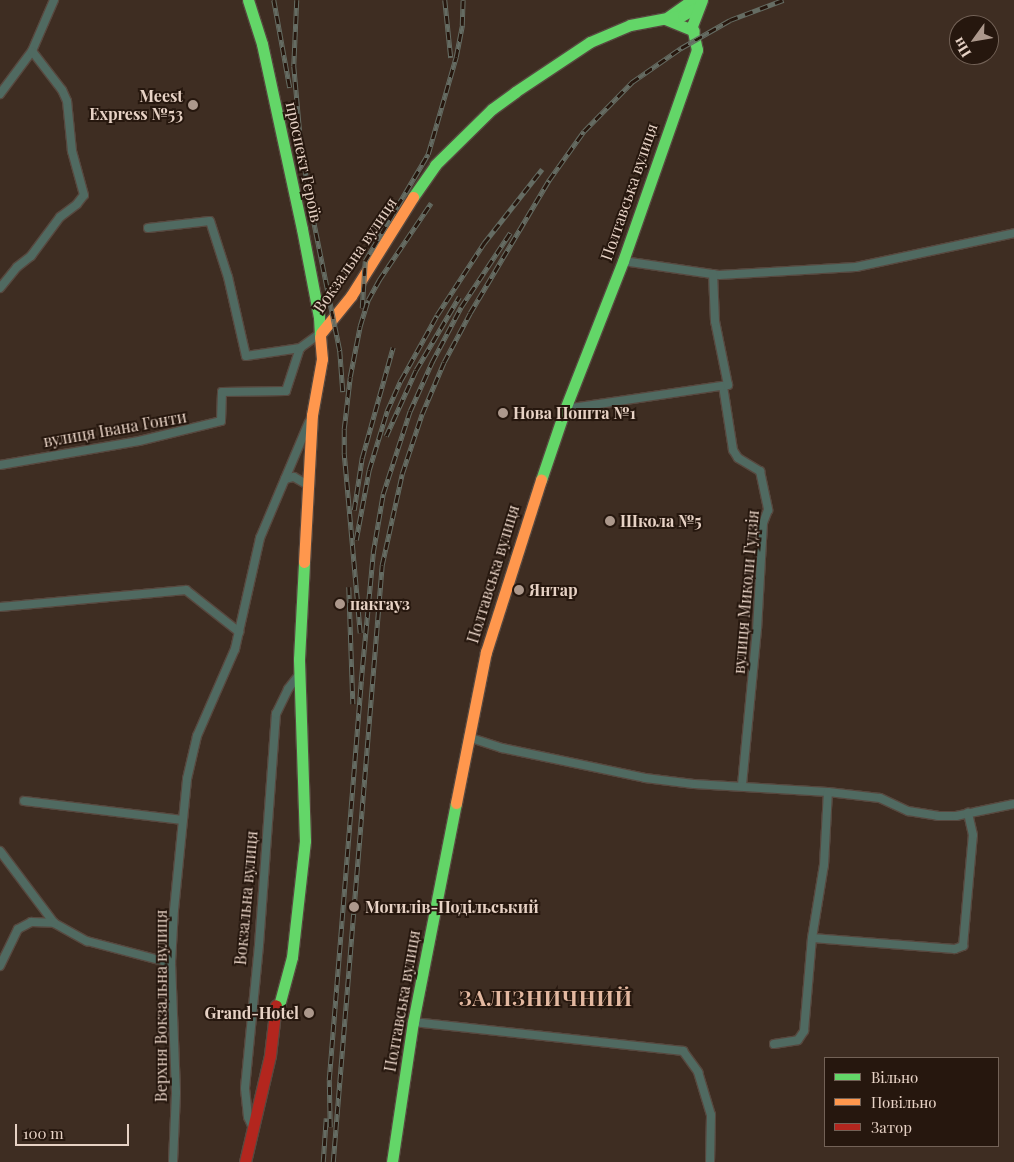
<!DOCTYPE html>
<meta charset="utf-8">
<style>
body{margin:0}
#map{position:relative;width:1014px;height:1162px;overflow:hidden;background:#3e2d22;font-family:"Playfair Display",serif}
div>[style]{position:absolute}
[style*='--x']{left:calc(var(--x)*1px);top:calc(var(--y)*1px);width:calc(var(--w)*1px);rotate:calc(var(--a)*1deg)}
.roads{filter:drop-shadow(1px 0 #57483f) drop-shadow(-1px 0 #57483f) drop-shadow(0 1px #57483f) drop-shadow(0 -1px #57483f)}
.street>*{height:8px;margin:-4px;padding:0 4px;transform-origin:4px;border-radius:4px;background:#506a61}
.fast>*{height:11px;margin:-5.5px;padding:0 5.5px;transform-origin:5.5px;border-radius:5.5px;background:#63d668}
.slow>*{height:11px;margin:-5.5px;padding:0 5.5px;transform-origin:5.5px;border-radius:5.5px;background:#ff974d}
.jam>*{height:11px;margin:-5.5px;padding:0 5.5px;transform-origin:5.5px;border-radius:5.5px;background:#b3261e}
.rail>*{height:4.5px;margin-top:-2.25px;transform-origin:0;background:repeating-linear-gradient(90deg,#26170e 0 8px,#656c63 0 16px);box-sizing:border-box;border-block:1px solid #656c63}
.dots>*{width:14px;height:14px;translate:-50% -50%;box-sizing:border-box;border:2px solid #26170e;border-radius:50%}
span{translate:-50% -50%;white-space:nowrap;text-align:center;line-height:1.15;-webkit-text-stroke:4px #26170e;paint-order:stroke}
.poi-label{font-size:16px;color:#e7d2c5;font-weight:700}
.right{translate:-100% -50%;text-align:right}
.left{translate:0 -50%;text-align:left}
.street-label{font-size:16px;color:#e7d2c5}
.district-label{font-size:21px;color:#e4b9a1;font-weight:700;letter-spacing:1px}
.legend{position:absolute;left:824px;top:1057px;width:175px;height:90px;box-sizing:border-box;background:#26170e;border:1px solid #736257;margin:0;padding:6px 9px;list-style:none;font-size:15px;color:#e7d2c5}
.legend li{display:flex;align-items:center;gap:10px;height:25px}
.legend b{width:25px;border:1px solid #736257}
.north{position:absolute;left:949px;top:15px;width:50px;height:50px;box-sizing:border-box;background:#26170e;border:1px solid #736257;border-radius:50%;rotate:238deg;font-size:14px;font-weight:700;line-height:20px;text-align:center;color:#e7d2c5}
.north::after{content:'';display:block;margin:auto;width:18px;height:22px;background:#ac988c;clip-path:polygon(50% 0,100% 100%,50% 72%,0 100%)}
.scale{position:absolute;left:15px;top:1124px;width:114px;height:22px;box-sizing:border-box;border:2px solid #e7d2c5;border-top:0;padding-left:6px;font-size:15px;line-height:18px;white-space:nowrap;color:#e7d2c5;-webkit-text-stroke:4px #26170e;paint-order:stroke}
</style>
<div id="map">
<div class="roads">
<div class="street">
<div style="--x:0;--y:94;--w:54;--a:-53.3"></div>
<div style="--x:32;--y:51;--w:56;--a:-66.7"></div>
<div style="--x:148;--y:228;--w:62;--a:-6.4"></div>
<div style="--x:210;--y:221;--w:59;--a:72.2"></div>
<div style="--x:228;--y:277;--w:81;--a:77.2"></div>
<div style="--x:246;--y:356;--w:55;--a:-8.4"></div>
<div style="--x:623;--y:261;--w:97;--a:8.3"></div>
<div style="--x:719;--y:275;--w:137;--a:-3.3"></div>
<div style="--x:856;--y:267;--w:162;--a:-12.1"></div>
<div style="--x:0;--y:288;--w:27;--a:-51"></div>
<div style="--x:17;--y:267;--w:18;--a:-38"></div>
<div style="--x:31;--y:256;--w:49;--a:-53.4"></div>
<div style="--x:60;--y:217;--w:21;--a:-37"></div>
<div style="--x:77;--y:204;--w:11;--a:-52"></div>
<div style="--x:84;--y:195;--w:46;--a:-105.3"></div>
<div style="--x:72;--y:151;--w:50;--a:-95.7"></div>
<div style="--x:67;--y:101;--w:12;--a:-114"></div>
<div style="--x:62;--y:90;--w:49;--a:-127.6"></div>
<div style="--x:723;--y:386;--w:65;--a:81.1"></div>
<div style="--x:733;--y:450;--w:9;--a:58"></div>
<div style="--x:738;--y:458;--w:26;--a:31"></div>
<div style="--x:760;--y:471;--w:40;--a:78"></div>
<div style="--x:768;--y:510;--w:14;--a:111"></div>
<div style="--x:763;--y:523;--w:106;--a:93.2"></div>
<div style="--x:757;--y:629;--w:158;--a:95.5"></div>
<div style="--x:565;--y:409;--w:165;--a:-8.4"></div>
<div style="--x:728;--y:385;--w:65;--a:-101.5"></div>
<div style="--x:715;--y:321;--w:47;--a:-92.4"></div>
<div style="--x:0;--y:465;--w:141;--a:-9.8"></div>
<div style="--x:139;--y:441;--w:84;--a:-13.7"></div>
<div style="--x:221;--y:421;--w:29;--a:-88"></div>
<div style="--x:222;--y:392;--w:64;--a:-0.9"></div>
<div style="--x:286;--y:391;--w:45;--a:-72"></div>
<div style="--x:300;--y:348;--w:26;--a:-36"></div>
<div style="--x:285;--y:479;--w:9;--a:-13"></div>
<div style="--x:294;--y:477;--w:16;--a:30"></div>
<div style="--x:0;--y:607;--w:187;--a:-5.2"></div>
<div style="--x:186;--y:590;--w:68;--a:38.4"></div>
<div style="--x:468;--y:737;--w:36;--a:18"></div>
<div style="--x:502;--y:748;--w:146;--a:11.8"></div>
<div style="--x:645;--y:778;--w:49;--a:7"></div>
<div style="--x:694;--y:784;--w:134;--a:3.4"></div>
<div style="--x:828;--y:792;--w:52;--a:6.6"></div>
<div style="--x:880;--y:798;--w:31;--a:25"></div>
<div style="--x:908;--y:811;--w:30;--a:9"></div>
<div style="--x:938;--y:816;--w:18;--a:0"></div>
<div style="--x:956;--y:816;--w:59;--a:-11.7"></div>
<div style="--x:24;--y:801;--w:160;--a:6.8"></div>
<div style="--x:0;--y:851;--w:90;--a:53.1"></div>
<div style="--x:54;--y:923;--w:38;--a:29"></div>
<div style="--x:87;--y:941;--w:87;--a:14.7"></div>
<div style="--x:812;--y:938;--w:143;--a:4.4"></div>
<div style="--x:955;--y:949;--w:9;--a:-21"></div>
<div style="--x:963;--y:946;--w:111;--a:-84.9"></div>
<div style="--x:973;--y:835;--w:23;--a:-103"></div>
<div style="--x:0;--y:966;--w:41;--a:-64.1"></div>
<div style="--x:18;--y:929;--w:15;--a:-28"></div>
<div style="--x:31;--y:922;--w:23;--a:2"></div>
<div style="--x:413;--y:1022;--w:272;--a:6.1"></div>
<div style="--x:683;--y:1051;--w:26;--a:54"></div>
<div style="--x:698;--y:1072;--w:45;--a:73.2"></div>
<div style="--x:711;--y:1115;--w:47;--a:91.2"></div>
<div style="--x:774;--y:1044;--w:24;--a:-9"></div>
<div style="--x:798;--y:1040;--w:11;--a:-56"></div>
<div style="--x:804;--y:1031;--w:93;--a:-85.1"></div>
<div style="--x:812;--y:938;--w:74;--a:-80.7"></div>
<div style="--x:824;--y:865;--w:73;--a:-86.9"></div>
<div style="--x:253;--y:1128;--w:12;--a:-114"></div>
<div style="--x:248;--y:1117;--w:29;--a:-96"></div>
<div style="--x:245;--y:1088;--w:144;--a:-84.4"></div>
<div style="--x:259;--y:945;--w:232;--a:-85.8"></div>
<div style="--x:276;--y:714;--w:28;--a:-64"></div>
<div style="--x:288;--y:689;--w:18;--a:-52"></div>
<div style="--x:173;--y:1162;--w:70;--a:-87.5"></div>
<div style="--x:176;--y:1092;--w:129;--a:-92.2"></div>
<div style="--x:171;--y:963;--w:53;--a:-86.8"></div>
<div style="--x:174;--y:910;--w:132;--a:-84.3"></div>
<div style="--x:187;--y:779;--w:44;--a:-76.9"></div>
<div style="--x:197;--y:736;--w:95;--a:-66.4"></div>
<div style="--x:235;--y:649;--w:114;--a:-77.3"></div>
<div style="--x:260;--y:538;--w:126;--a:-67.1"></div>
</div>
<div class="fast">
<div style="--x:248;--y:0;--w:46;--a:72.3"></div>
<div style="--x:262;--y:44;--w:189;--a:77.8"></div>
<div style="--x:302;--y:229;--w:90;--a:79.1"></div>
<div style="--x:319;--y:317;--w:20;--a:87"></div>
<div style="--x:668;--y:17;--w:29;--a:-35"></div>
<div style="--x:665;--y:19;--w:31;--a:22"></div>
<div style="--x:413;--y:197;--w:39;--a:-55"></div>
<div style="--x:435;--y:165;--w:80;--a:-44.5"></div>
<div style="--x:492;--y:109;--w:29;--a:-36"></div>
<div style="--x:515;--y:92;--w:90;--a:-33.7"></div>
<div style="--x:590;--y:42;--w:43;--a:-23"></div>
<div style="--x:630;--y:25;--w:54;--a:-10.7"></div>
<div style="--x:683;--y:15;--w:17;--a:-28"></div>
<div style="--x:541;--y:480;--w:75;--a:-71.3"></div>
<div style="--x:565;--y:409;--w:159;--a:-68.6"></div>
<div style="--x:623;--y:261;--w:224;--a:-70.7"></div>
<div style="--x:697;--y:50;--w:25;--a:-102"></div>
<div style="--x:692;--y:26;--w:28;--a:-69"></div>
<div style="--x:277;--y:1013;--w:58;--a:-75"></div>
<div style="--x:292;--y:957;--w:117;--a:-83.6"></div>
<div style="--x:305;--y:841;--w:182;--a:-91.9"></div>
<div style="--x:299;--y:659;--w:97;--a:-87"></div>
<div style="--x:392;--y:1162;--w:142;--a:-81.5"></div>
<div style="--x:413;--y:1022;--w:223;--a:-78.9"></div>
</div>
<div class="slow">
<div style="--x:321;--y:333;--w:48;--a:-51"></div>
<div style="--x:351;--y:296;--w:117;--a:-57.9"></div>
<div style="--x:304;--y:562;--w:147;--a:-86.9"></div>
<div style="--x:312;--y:415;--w:57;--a:-79.9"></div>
<div style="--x:322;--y:359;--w:22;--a:-95"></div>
<div style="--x:456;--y:803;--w:154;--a:-78.8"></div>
<div style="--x:486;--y:652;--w:181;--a:-72.3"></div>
</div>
<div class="jam">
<div style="--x:245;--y:1162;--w:110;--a:-76.8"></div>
<div style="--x:270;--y:1055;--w:50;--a:-83.2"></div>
</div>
</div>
<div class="rail">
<div style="--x:274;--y:0;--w:89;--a:79.7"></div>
<div style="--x:297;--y:0;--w:66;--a:92.6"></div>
<div style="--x:294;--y:66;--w:78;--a:84.9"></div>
<div style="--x:301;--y:144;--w:74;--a:80.7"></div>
<div style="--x:313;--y:217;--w:137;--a:78.6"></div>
<div style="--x:340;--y:351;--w:41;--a:85.8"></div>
<div style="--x:445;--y:0;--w:58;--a:84.1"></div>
<div style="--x:362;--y:308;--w:47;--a:-86.3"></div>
<div style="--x:365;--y:261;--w:124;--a:-59.5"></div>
<div style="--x:428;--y:154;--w:101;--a:-73.9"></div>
<div style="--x:456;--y:57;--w:33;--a:-79"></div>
<div style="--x:462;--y:25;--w:25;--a:-88"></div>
<div style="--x:386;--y:436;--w:72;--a:-65.6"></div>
<div style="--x:416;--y:370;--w:85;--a:-59.5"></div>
<div style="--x:354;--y:510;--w:53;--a:-81.3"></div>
<div style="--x:362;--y:458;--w:115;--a:-74.4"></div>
<div style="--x:356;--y:540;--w:71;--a:-79.5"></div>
<div style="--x:369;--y:470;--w:62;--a:-73"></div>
<div style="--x:387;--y:411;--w:34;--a:-66"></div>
<div style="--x:401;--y:380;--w:74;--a:-61"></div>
<div style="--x:437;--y:315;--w:86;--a:-56.9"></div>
<div style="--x:484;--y:243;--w:94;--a:-51.9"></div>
<div style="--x:349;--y:587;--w:117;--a:88"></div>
<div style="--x:360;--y:633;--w:181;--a:-95.1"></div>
<div style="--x:344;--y:453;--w:24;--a:-90"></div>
<div style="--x:344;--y:429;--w:52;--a:-83.4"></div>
<div style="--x:350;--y:377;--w:52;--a:-78.9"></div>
<div style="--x:360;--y:326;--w:27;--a:-73"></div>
<div style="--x:368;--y:300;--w:23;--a:-61"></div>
<div style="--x:379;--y:280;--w:93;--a:-56"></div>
<div style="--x:330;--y:1127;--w:47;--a:-91.2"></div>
<div style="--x:329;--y:1080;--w:400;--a:-85.4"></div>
<div style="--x:361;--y:681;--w:129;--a:-84.6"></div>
<div style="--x:373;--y:553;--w:60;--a:-80.4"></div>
<div style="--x:383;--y:494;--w:87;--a:-72"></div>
<div style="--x:410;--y:411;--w:54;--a:-65.8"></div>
<div style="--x:432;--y:362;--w:62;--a:-62.2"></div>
<div style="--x:461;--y:307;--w:89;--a:-56.5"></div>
<div style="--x:323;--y:1162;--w:44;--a:-86.1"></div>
<div style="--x:333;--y:1162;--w:599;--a:-85.31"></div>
<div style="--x:382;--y:565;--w:93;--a:-77.6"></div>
<div style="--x:402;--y:474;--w:63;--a:-71.6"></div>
<div style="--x:422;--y:414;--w:56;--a:-67.1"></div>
<div style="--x:444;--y:362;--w:55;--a:-62"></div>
<div style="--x:470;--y:313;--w:155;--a:-59.3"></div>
<div style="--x:549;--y:180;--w:60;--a:-54.5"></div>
<div style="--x:584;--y:131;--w:69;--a:-45.6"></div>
<div style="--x:632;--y:82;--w:60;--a:-34.8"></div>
<div style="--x:681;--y:48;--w:56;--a:-29.7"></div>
<div style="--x:730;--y:20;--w:57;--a:-20.7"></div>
</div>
<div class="dots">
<div style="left:193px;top:105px;background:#ac988c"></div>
<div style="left:503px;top:413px;background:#ac988c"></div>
<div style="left:610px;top:521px;background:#ac988c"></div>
<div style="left:519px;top:590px;background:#ac988c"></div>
<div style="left:340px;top:604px;background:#ac988c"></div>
<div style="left:354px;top:907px;background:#ac988c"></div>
<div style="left:309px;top:1013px;background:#ac988c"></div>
</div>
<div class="poi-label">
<span class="right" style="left:183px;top:105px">Meest<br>Express №53</span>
<span class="left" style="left:513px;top:413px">Нова Пошта №1</span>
<span class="left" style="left:620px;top:521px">Школа №5</span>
<span class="left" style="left:529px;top:590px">Янтар</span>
<span class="left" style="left:350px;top:604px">пакгауз</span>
<span class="left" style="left:365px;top:907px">Могилів-Подільський</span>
<span class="right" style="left:299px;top:1013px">Grand-Hotel</span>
</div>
<div class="street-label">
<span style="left:304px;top:162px;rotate:78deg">проспект Героїв</span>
<span style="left:629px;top:192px;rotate:-71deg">Полтавська вулиця</span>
<span style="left:355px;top:255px;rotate:-56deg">Вокзальна вулиця</span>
<span style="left:115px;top:429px;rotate:-10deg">вулиця Івана Гонти</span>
<span style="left:493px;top:574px;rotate:-73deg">Полтавська вулиця</span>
<span style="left:746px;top:592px;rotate:-85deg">вулиця Миколи Гудзія</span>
<span style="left:246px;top:898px;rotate:-85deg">Вокзальна вулиця</span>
<span style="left:402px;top:1001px;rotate:-80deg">Полтавська вулиця</span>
<span style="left:161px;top:1006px;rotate:-90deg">Верхня Вокзальна вулиця</span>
</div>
<div class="district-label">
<span style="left:546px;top:997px">ЗАЛІЗНИЧНИЙ</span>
</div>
<ul class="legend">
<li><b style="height:6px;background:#63d668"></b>Вільно</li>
<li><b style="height:6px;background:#ff974d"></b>Повільно</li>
<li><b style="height:6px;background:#b3261e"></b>Затор</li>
</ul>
<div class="north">Пн</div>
<div class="scale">100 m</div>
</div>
